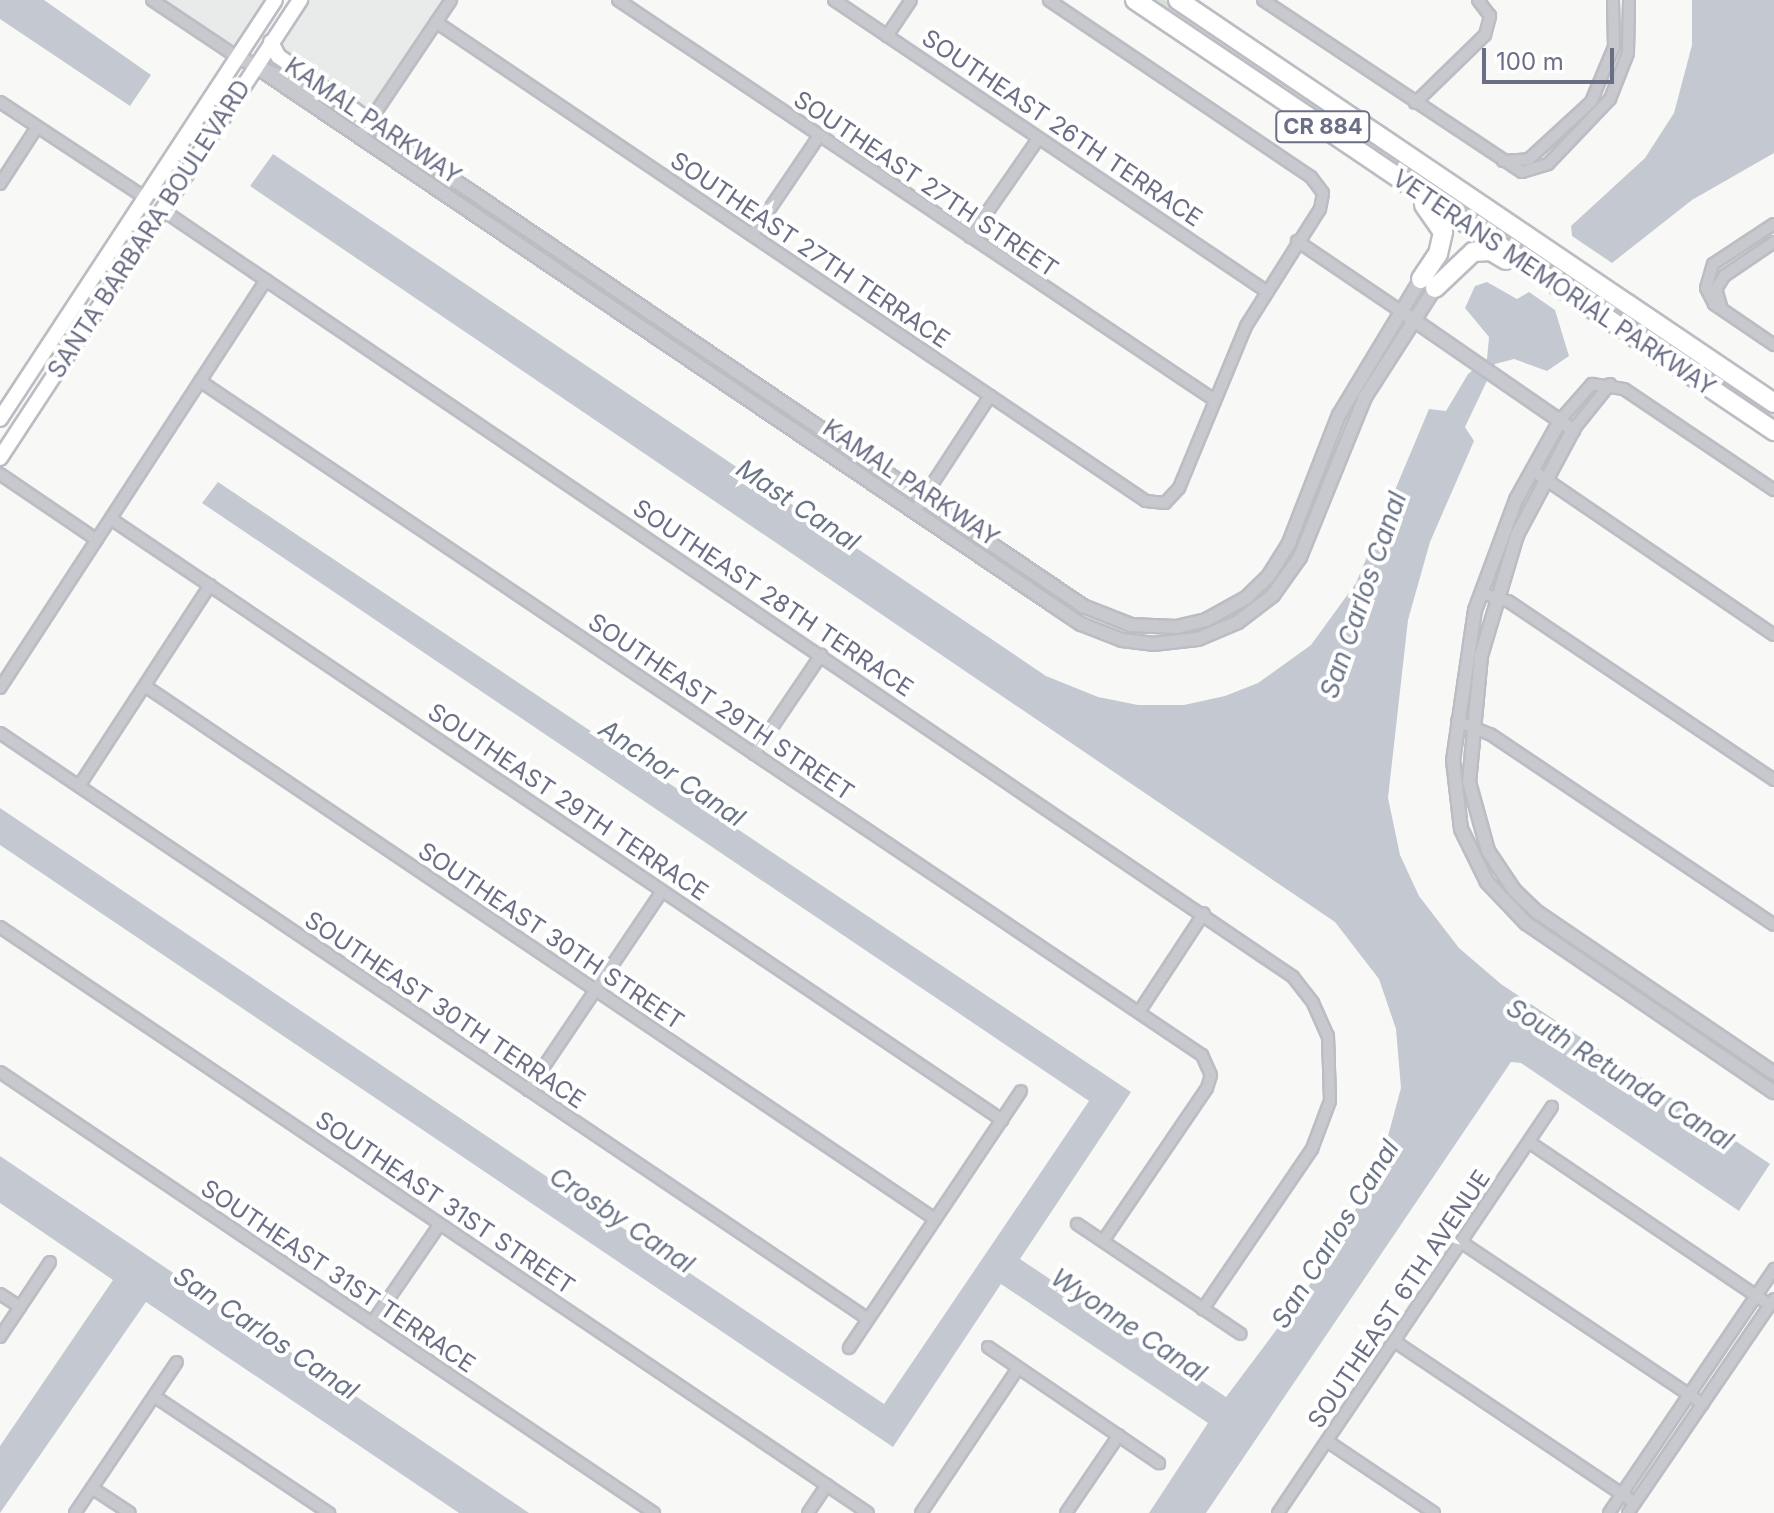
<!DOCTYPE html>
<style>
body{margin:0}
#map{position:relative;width:1774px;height:1513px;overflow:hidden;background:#f8f9f7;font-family:Inter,sans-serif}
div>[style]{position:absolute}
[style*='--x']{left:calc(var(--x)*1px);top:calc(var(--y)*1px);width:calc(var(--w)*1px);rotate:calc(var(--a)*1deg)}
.built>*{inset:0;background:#e9eaea}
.green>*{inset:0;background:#d8e0d9}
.water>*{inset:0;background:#c3c8d1}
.roads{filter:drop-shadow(2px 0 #bcbdc4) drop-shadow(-2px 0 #bcbdc4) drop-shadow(0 2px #bcbdc4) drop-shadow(0 -2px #bcbdc4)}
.minor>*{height:10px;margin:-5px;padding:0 5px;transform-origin:5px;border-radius:5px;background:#c8c9ce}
.tertiary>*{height:12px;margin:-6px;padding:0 6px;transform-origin:6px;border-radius:6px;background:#c8c9ce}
.secondary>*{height:14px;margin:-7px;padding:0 7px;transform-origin:7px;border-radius:7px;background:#fff}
.trunk>*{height:18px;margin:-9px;padding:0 9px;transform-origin:9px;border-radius:9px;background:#fff}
span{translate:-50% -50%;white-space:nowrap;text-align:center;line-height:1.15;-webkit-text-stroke:8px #fff;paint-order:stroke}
.shield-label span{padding:2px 6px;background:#fff;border:2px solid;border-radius:6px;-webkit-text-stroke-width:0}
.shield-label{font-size:22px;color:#6a6f86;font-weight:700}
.street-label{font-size:24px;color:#6a6f86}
.water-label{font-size:26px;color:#6b7588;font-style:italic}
.scale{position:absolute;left:1482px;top:48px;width:132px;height:36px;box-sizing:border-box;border:4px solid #6a6f86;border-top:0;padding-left:10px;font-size:24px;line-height:28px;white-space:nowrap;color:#6a6f86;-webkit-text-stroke:6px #fff;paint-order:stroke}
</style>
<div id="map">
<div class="built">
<div style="clip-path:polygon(157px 0,270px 0,238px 48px)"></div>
<div style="clip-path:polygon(306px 0,453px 0,377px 121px,277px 46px)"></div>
</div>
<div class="green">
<div style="clip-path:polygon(1149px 0,1166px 0,1774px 411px,1774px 422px)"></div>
</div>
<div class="water">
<div style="clip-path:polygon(0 0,44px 0,151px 75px,130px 106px,0 19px)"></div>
<div style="clip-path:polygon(1692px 0,1774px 0,1774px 153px,1692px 200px,1612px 263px,1572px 236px,1571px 226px,1645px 158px,1674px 113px,1692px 45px)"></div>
<div style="clip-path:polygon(273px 154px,1046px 676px,1098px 697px,1138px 705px,1184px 705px,1225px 696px,1258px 683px,1311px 645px,1356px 583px,1429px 409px,1446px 411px,1468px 374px,1487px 359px,1489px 337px,1465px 308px,1475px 286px,1487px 282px,1517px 299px,1529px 292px,1555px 310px,1569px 356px,1547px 371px,1514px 359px,1495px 364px,1465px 427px,1474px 441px,1430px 542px,1408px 620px,1388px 798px,1400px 855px,1419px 896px,1459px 948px,1501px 984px,1770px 1164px,1739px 1211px,1521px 1063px,1511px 1062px,1206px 1513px,1149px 1513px,1208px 1423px,1001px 1284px,893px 1447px,0 845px,0 808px,884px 1404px,1089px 1101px,202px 503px,218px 482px,1131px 1092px,1020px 1259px,1226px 1397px,1307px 1289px,1378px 1173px,1401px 1088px,1396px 1029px,1379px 979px,1335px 922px,250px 186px)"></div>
<div style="clip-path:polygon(0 1156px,529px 1513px,459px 1513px,146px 1302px,0 1513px,0 1446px,113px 1280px,0 1203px)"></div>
</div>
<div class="roads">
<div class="minor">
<div style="--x:152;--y:0;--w:102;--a:33.8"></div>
<div style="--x:618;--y:0;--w:716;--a:33.85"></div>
<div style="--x:834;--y:0;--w:521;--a:33.96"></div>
<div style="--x:1263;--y:0;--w:311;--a:33.6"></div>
<div style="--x:1522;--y:172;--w:27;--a:-17"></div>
<div style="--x:1548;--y:164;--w:90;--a:-46.4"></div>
<div style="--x:1610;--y:99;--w:49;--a:-68.6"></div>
<div style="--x:1628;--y:53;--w:53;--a:-88.9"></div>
<div style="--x:436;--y:22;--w:856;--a:34.01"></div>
<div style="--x:1146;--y:501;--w:19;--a:6"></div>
<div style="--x:1165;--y:503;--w:21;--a:-47"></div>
<div style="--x:1179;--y:488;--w:175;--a:-67.5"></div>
<div style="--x:1246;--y:326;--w:138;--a:-57.7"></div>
<div style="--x:1320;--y:209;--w:16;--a:-79"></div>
<div style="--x:1323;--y:193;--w:20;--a:-127"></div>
<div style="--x:1311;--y:177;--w:316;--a:-146"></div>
<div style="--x:887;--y:36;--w:43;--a:-56.3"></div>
<div style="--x:0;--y:102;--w:173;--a:33.4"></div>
<div style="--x:1415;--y:103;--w:98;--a:-44.2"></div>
<div style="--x:1485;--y:35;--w:20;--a:-75"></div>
<div style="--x:1490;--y:16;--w:20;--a:-127"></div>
<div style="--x:359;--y:137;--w:165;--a:-56.1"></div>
<div style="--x:1503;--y:161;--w:26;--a:-4"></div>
<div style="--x:1529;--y:159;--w:84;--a:-42.6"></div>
<div style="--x:1591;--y:102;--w:60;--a:-67.3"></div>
<div style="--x:1614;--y:47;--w:47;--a:-91.2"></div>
<div style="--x:0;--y:184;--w:68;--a:-57"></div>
<div style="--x:161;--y:209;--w:1368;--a:34.15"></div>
<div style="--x:1293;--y:977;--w:33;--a:52"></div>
<div style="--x:1313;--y:1003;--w:36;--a:66"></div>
<div style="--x:1328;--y:1036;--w:65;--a:88.2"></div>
<div style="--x:1330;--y:1101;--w:51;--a:110.6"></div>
<div style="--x:1312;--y:1149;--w:194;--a:124.3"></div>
<div style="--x:1774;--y:224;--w:73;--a:146.7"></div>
<div style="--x:1713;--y:264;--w:25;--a:106"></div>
<div style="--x:1706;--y:288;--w:18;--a:63"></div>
<div style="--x:1714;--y:304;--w:73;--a:34.3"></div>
<div style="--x:752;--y:235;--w:120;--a:-55.9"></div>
<div style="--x:970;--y:237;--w:119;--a:-55.2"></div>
<div style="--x:1297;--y:241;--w:123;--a:34.1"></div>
<div style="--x:1721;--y:306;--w:18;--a:-106"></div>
<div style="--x:1716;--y:289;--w:15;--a:-58"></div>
<div style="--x:1724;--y:276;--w:60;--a:-34.2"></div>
<div style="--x:200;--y:381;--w:1208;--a:33.93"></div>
<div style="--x:1202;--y:1055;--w:22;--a:66"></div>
<div style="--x:1211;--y:1075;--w:14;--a:107"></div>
<div style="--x:1207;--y:1088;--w:185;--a:124.2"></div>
<div style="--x:1561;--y:419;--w:47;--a:-48.5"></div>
<div style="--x:1592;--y:384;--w:32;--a:9"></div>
<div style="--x:1624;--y:389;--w:181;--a:34"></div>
<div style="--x:1573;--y:430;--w:59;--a:-51.2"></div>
<div style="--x:1532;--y:470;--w:293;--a:34.3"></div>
<div style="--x:0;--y:474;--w:117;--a:34.2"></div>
<div style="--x:914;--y:512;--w:139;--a:-56.8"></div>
<div style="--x:111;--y:519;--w:1075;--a:34"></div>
<div style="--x:1481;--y:593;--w:28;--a:17"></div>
<div style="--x:1508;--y:601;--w:321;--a:33.9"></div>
<div style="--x:145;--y:686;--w:953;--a:34.01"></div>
<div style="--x:0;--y:688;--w:487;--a:-56.9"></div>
<div style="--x:1457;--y:721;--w:35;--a:22"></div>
<div style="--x:1490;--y:734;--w:342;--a:33.9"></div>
<div style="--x:0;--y:733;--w:1047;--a:34.02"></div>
<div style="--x:754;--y:754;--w:120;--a:-55.9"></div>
<div style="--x:79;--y:786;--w:240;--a:-56.9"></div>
<div style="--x:0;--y:927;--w:1047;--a:34.02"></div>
<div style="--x:1139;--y:1012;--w:118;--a:-56.7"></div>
<div style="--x:0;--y:1072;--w:789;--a:33.99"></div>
<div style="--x:528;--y:1090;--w:240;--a:-56"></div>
<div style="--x:1529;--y:1142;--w:291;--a:34.1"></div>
<div style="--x:1077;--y:1224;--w:197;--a:33.9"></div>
<div style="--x:1461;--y:1242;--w:291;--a:33.8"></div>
<div style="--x:0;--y:1294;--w:24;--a:33"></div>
<div style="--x:372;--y:1323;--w:120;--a:-55.5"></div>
<div style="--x:0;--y:1337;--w:90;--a:-56.3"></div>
<div style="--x:1394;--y:1341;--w:290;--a:33.9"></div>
<div style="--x:988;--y:1347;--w:207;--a:34.2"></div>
<div style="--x:849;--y:1348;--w:309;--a:-56.2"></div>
<div style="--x:154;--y:1396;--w:211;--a:33.8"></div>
<div style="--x:1327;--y:1441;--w:129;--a:33.9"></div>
<div style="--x:92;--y:1488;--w:45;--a:33.3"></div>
<div style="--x:75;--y:1513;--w:182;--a:-56"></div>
<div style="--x:808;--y:1513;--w:34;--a:-56"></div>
<div style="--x:921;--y:1513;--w:174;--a:-56.2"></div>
<div style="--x:1066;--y:1513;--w:94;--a:-55.8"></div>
<div style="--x:1278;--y:1513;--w:490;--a:-56"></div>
<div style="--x:1609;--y:1513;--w:295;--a:-55.9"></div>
<div style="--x:1628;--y:1513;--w:259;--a:-55.7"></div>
</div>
<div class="tertiary">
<div style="--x:237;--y:57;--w:103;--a:24.6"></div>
<div style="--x:255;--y:66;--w:961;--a:34.05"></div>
<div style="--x:1051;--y:604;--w:36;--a:34"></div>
<div style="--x:1081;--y:624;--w:44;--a:21.3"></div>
<div style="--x:1122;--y:640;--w:31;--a:7"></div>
<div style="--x:1153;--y:644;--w:45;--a:-6.3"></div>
<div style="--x:1198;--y:639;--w:43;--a:-23"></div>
<div style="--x:1238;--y:622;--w:44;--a:-37.6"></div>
<div style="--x:1273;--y:595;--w:47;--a:-54.6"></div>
<div style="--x:1300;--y:557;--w:173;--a:-67.9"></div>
<div style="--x:1365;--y:397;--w:130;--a:-57.3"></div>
<div style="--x:361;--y:117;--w:872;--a:34.11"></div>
<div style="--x:1083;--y:606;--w:52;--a:21.6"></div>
<div style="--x:1131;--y:625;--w:45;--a:2.5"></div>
<div style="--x:1176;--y:627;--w:31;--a:-13"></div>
<div style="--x:1206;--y:620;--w:46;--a:-28.8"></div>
<div style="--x:1246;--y:598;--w:30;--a:-44"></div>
<div style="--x:1268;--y:577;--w:40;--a:-58"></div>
<div style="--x:1289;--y:543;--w:137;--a:-68.7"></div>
<div style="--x:1339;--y:415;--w:159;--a:-58.9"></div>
<div style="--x:1408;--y:316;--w:201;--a:34.6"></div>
<div style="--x:1573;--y:430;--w:119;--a:118.1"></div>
<div style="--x:1517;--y:535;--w:126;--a:106.6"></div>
<div style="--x:1481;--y:656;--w:127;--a:95.4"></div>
<div style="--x:1469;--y:782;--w:72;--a:74.6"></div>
<div style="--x:1488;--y:851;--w:47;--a:56.3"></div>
<div style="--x:1514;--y:890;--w:32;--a:44"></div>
<div style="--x:1537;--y:912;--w:287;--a:34.2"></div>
<div style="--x:1561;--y:419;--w:93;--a:119.1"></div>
<div style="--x:1516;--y:500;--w:117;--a:110.4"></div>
<div style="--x:1475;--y:610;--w:152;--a:98.3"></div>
<div style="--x:1453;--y:760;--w:69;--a:83.4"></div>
<div style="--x:1461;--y:829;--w:59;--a:63.9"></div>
<div style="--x:1487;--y:882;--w:57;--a:46.4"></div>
<div style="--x:1526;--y:923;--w:300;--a:34.3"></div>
</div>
<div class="secondary">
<div style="--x:271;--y:42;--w:16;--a:63"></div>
<div style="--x:278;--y:56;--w:112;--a:35.5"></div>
<div style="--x:0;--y:419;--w:501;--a:-56.72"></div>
<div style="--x:0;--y:458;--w:548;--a:-56.77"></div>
</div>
<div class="trunk">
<div style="--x:1135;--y:0;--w:771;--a:34"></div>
<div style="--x:1178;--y:0;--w:719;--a:34.07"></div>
<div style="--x:1421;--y:279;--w:30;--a:-56"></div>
<div style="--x:1438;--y:254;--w:23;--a:-77"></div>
<div style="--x:1443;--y:232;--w:33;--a:-125"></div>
<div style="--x:1435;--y:288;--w:52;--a:-43.5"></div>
<div style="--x:1473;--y:252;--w:18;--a:-3"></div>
<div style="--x:1491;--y:251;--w:17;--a:31"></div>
</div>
</div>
<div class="shield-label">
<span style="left:1323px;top:127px">CR 884</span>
</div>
<div class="street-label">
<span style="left:373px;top:121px;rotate:34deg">KAMAL PARKWAY</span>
<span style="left:1062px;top:128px;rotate:34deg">SOUTHEAST 26TH TERRACE</span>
<span style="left:926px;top:184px;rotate:34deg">SOUTHEAST 27TH STREET</span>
<span style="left:149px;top:229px;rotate:-57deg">SANTA BARBARA BOULEVARD</span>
<span style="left:810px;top:250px;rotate:34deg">SOUTHEAST 27TH TERRACE</span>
<span style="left:1554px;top:283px;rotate:34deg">VETERANS MEMORIAL PARKWAY</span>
<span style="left:911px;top:483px;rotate:34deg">KAMAL PARKWAY</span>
<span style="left:773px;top:598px;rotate:34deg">SOUTHEAST 28TH TERRACE</span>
<span style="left:721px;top:707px;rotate:34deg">SOUTHEAST 29TH STREET</span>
<span style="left:568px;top:802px;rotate:34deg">SOUTHEAST 29TH TERRACE</span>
<span style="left:551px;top:936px;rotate:34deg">SOUTHEAST 30TH STREET</span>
<span style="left:445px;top:1010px;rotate:34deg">SOUTHEAST 30TH TERRACE</span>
<span style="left:445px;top:1203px;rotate:34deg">SOUTHEAST 31ST STREET</span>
<span style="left:338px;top:1276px;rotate:34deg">SOUTHEAST 31ST TERRACE</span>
<span style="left:1399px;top:1299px;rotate:-56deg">SOUTHEAST 6TH AVENUE</span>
</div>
<div class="water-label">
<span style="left:798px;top:505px;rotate:34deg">Mast Canal</span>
<span style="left:1363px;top:595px;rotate:-71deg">San Carlos Canal</span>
<span style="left:672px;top:773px;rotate:34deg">Anchor Canal</span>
<span style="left:1620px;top:1074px;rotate:32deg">South Retunda Canal</span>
<span style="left:622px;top:1220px;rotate:34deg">Crosby Canal</span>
<span style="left:1335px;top:1234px;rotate:-58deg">San Carlos Canal</span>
<span style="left:1129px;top:1325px;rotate:34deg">Wyonne Canal</span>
<span style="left:266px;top:1333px;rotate:34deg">San Carlos Canal</span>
</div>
<div class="scale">100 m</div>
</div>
